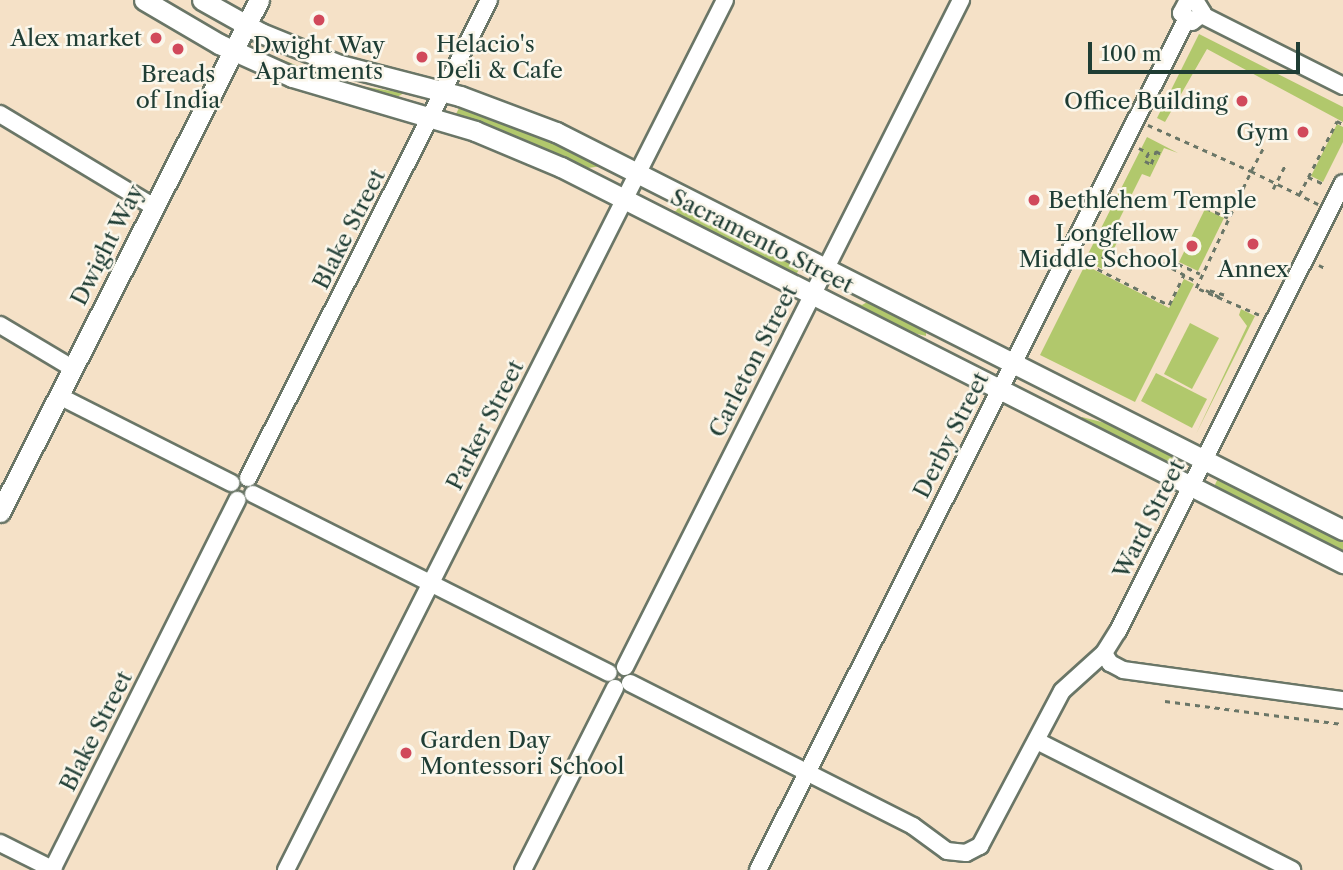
<!DOCTYPE html>
<style>
body{margin:0}
#map{position:relative;width:1343px;height:870px;overflow:hidden;background:#f5e1c7;font-family:"Libre Caslon Text",serif}
div>[style]{position:absolute}
[style*='--x']{left:calc(var(--x)*1px);top:calc(var(--y)*1px);width:calc(var(--w)*1px);rotate:calc(var(--a)*1deg)}
.green>*{inset:0;background:#b1c86c}
.path>*{height:2.5px;margin-top:-1.25px;transform-origin:0;background:repeating-linear-gradient(90deg,#6a7667 0 5px,transparent 0 10px)}
.roads{filter:drop-shadow(2px 0 #6a7667) drop-shadow(-2px 0 #6a7667) drop-shadow(0 2px #6a7667) drop-shadow(0 -2px #6a7667)}
.minor>*{height:16px;margin:-8px;padding:0 8px;transform-origin:8px;border-radius:8px;background:#fff}
.tertiary>*{height:19px;margin:-9.5px;padding:0 9.5px;transform-origin:9.5px;border-radius:9.5px;background:#fff}
.dots>*{width:19px;height:19px;translate:-50% -50%;box-sizing:border-box;border:4px solid #fbf7ec;border-radius:50%}
span{translate:-50% -50%;white-space:nowrap;text-align:center;line-height:1.15;-webkit-text-stroke:5px #fbf7ec;paint-order:stroke}
.poi-label{font-size:23px;color:#1f3d34}
.right{translate:-100% -50%;text-align:right}
.left{translate:0 -50%;text-align:left}
.street-label{font-size:23px;color:#1f3d34}
.scale{position:absolute;left:1088px;top:42px;width:212px;height:32px;box-sizing:border-box;border:4px solid #1f3d34;border-top:0;padding-left:9px;font-size:21px;line-height:24px;white-space:nowrap;color:#1f3d34;-webkit-text-stroke:5px #fbf7ec;paint-order:stroke}
</style>
<div id="map">
<div class="green">
<div style="clip-path:polygon(1199px 34px,1343px 107px,1343px 122px,1207px 49px,1165px 122px,1157px 118px)"></div>
<div style="clip-path:polygon(258px 50px,341px 83px,404px 93px,390px 101px,256px 54px)"></div>
<div style="clip-path:polygon(460px 106px,528px 131px,602px 166px,581px 169px,464px 119px,456px 114px)"></div>
<div style="clip-path:polygon(1337px 124px,1343px 127px,1343px 142px,1323px 182px,1311px 176px)"></div>
<div style="clip-path:polygon(1147px 137px,1178px 153px,1164px 148px,1150px 177px,1142px 174px,1112px 234px,1119px 238px,1104px 270px,1085px 260px)"></div>
<div style="clip-path:polygon(680px 205px,794px 263px,800px 268px,795px 276px,663px 211px,676px 211px)"></div>
<div style="clip-path:polygon(1205px 209px,1224px 218px,1198px 271px,1179px 262px)"></div>
<div style="clip-path:polygon(1085px 265px,1169px 308px,1184px 279px,1194px 284px,1135px 402px,1040px 355px)"></div>
<div style="clip-path:polygon(852px 301px,862px 305px,869px 301px,926px 330px,926px 336px,901px 330px,845px 302px)"></div>
<div style="clip-path:polygon(1241px 309px,1255px 316px,1196px 434px,1247px 326px,1239px 315px)"></div>
<div style="clip-path:polygon(1190px 323px,1219px 338px,1192px 389px,1164px 374px)"></div>
<div style="clip-path:polygon(1156px 373px,1207px 399px,1192px 428px,1141px 401px)"></div>
<div style="clip-path:polygon(1082px 417px,1117px 426px,1179px 458px,1174px 467px,1080px 421px)"></div>
<div style="clip-path:polygon(1218px 478px,1343px 540px,1343px 554px,1222px 493px,1214px 487px)"></div>
</div>
<div class="path">
<div style="--x:1148;--y:125;--w:113;--a:24.1"></div>
<div style="--x:1251;--y:171;--w:26;--a:-62"></div>
<div style="--x:1139;--y:148;--w:11;--a:27"></div>
<div style="--x:1149;--y:153;--w:9;--a:117"></div>
<div style="--x:1145;--y:161;--w:7;--a:27"></div>
<div style="--x:1151;--y:164;--w:14;--a:-69"></div>
<div style="--x:1156;--y:151;--w:6;--a:31"></div>
<div style="--x:1308;--y:177;--w:17;--a:24"></div>
<div style="--x:1273;--y:189;--w:29;--a:-63"></div>
<div style="--x:1299;--y:195;--w:83;--a:-62.8"></div>
<div style="--x:1337;--y:121;--w:7;--a:27"></div>
<div style="--x:1196;--y:196;--w:38;--a:27"></div>
<div style="--x:1206;--y:208;--w:24;--a:24"></div>
<div style="--x:1095;--y:230;--w:18;--a:27"></div>
<div style="--x:1111;--y:238;--w:20;--a:117"></div>
<div style="--x:1102;--y:256;--w:5;--a:37"></div>
<div style="--x:1106;--y:259;--w:14;--a:-56"></div>
<div style="--x:1080;--y:260;--w:100;--a:26.8"></div>
<div style="--x:1169;--y:305;--w:34;--a:-64"></div>
<div style="--x:1163;--y:263;--w:38;--a:29"></div>
<div style="--x:1178;--y:264;--w:24;--a:24"></div>
<div style="--x:1319;--y:265;--w:9;--a:27"></div>
<div style="--x:1224;--y:295;--w:19;--a:-164"></div>
<div style="--x:1206;--y:290;--w:20;--a:27"></div>
<div style="--x:1259;--y:315;--w:69;--a:-156.8"></div>
<div style="--x:1196;--y:288;--w:129;--a:-64.8"></div>
<div style="--x:1251;--y:171;--w:75;--a:26.2"></div>
<div style="--x:1165;--y:701;--w:179;--a:7.4"></div>
</div>
<div class="roads">
<div class="minor">
<div style="--x:1188;--y:0;--w:15;--a:118"></div>
<div style="--x:1181;--y:13;--w:14;--a:39"></div>
<div style="--x:1192;--y:22;--w:14;--a:-39"></div>
<div style="--x:1203;--y:13;--w:15;--a:-122"></div>
<div style="--x:1202;--y:15;--w:158;--a:26.7"></div>
<div style="--x:0;--y:114;--w:180;--a:31.1"></div>
<div style="--x:0;--y:325;--w:84;--a:30.8"></div>
<div style="--x:59;--y:396;--w:193;--a:26.8"></div>
<div style="--x:248;--y:478;--w:535;--a:-63.24"></div>
<div style="--x:253;--y:494;--w:398;--a:26.7"></div>
<div style="--x:1104;--y:653;--w:12;--a:59"></div>
<div style="--x:1110;--y:663;--w:15;--a:28"></div>
<div style="--x:1123;--y:670;--w:222;--a:7.8"></div>
<div style="--x:625;--y:667;--w:747;--a:-63.26"></div>
<div style="--x:630;--y:683;--w:317;--a:26.8"></div>
<div style="--x:913;--y:826;--w:42;--a:36.3"></div>
<div style="--x:947;--y:851;--w:19;--a:6"></div>
<div style="--x:966;--y:853;--w:16;--a:-27"></div>
<div style="--x:980;--y:846;--w:175;--a:-62.1"></div>
<div style="--x:1062;--y:691;--w:57;--a:-42.1"></div>
<div style="--x:1104;--y:653;--w:26;--a:-58"></div>
<div style="--x:1118;--y:631;--w:501;--a:-63.33"></div>
<div style="--x:1037;--y:741;--w:286;--a:26.8"></div>
<div style="--x:0;--y:843;--w:60;--a:26.6"></div>
<div style="--x:52;--y:870;--w:414;--a:-63.4"></div>
<div style="--x:286;--y:870;--w:974;--a:-63.22"></div>
<div style="--x:523;--y:870;--w:204;--a:-63.2"></div>
<div style="--x:758;--y:870;--w:952;--a:-63.27"></div>
</div>
<div class="tertiary">
<div style="--x:144;--y:0;--w:87;--a:30.4"></div>
<div style="--x:219;--y:44;--w:80;--a:24.3"></div>
<div style="--x:292;--y:77;--w:191;--a:16.4"></div>
<div style="--x:475;--y:131;--w:93;--a:22.7"></div>
<div style="--x:561;--y:167;--w:877;--a:26.86"></div>
<div style="--x:202;--y:0;--w:68;--a:29.2"></div>
<div style="--x:261;--y:33;--w:85;--a:22.1"></div>
<div style="--x:340;--y:65;--w:124;--a:14.5"></div>
<div style="--x:460;--y:96;--w:103;--a:20.6"></div>
<div style="--x:556;--y:132;--w:882;--a:26.83"></div>
<div style="--x:0;--y:512;--w:574;--a:-63.17"></div>
</div>
</div>
<div class="dots">
<div style="left:319px;top:20px;background:#d1495b"></div>
<div style="left:156px;top:38px;background:#d1495b"></div>
<div style="left:178px;top:49px;background:#d1495b"></div>
<div style="left:422px;top:57px;background:#d1495b"></div>
<div style="left:1242px;top:101px;background:#d1495b"></div>
<div style="left:1303px;top:132px;background:#d1495b"></div>
<div style="left:1034px;top:200px;background:#d1495b"></div>
<div style="left:1253px;top:244px;background:#d1495b"></div>
<div style="left:1192px;top:246px;background:#d1495b"></div>
<div style="left:406px;top:753px;background:#d1495b"></div>
</div>
<div class="poi-label">
<span class="right" style="left:142px;top:38px">Alex market</span>
<span class="left" style="left:436px;top:57px">Helacio's<br>Deli &amp; Cafe</span>
<span style="left:319px;top:58px">Dwight Way<br>Apartments</span>
<span style="left:178px;top:87px">Breads<br>of India</span>
<span class="right" style="left:1228px;top:101px">Office Building</span>
<span class="right" style="left:1289px;top:132px">Gym</span>
<span class="left" style="left:1048px;top:200px">Bethlehem Temple</span>
<span class="right" style="left:1178px;top:246px">Longfellow<br>Middle School</span>
<span style="left:1253px;top:269px">Annex</span>
<span class="left" style="left:420px;top:753px">Garden Day<br>Montessori School</span>
</div>
<div class="street-label">
<span style="left:349px;top:229px;rotate:-63deg">Blake Street</span>
<span style="left:762px;top:241px;rotate:27deg">Sacramento Street</span>
<span style="left:107px;top:245px;rotate:-63deg">Dwight Way</span>
<span style="left:753px;top:361px;rotate:-63deg">Carleton Street</span>
<span style="left:485px;top:425px;rotate:-63deg">Parker Street</span>
<span style="left:951px;top:435px;rotate:-63deg">Derby Street</span>
<span style="left:1149px;top:519px;rotate:-63deg">Ward Street</span>
<span style="left:96px;top:731px;rotate:-63deg">Blake Street</span>
</div>
<div class="scale">100 m</div>
</div>
